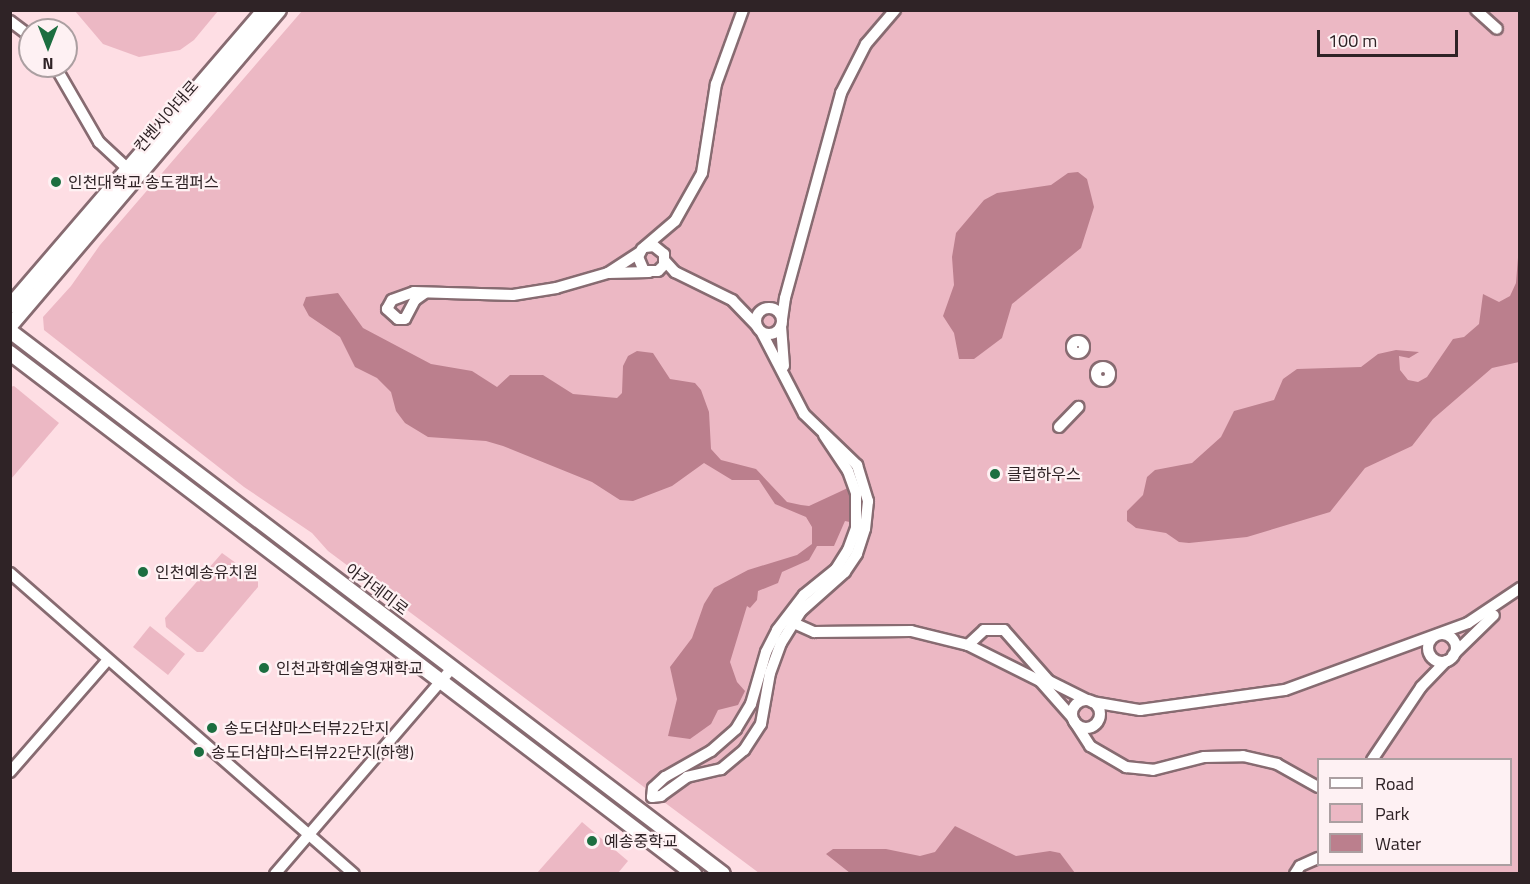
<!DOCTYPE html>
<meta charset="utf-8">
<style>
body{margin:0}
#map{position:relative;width:1530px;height:884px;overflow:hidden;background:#fedee4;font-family:"Titillium Web","Noto Sans KR",sans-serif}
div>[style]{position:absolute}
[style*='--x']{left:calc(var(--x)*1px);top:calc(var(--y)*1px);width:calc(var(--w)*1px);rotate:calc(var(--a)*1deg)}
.green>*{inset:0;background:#ecb8c4}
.water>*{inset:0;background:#bb7f8d}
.roads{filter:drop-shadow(2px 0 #876b71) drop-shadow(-2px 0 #876b71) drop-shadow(0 2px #876b71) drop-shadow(0 -2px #876b71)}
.minor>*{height:10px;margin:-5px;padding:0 5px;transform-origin:5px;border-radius:5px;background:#fff}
.minor>.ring{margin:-5px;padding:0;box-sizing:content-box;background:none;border:10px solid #fff;border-radius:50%}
.major>*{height:14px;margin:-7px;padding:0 7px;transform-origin:7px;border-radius:7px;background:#fff}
.dots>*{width:16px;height:16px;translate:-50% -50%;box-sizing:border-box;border:3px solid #fef1f3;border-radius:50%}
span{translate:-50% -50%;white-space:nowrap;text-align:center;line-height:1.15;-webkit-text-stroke:4.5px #fef1f3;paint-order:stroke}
.street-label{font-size:16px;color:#2f2326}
.poi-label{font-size:16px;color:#2f2326}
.left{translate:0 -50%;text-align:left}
.frame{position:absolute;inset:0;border:12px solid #2f2326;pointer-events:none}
.legend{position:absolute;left:1317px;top:758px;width:195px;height:108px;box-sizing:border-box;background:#fef1f3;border:2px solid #ab9fa1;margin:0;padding:8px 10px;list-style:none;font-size:18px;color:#2f2326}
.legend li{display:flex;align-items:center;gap:12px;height:30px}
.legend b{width:30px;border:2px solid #ab9fa1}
.north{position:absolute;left:18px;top:18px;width:60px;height:60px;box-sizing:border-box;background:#fef1f3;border:2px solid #ab9fa1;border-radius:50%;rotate:180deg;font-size:16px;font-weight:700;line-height:24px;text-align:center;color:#2f2326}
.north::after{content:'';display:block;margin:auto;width:21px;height:27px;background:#1c6e40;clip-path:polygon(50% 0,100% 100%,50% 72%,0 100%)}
.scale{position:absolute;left:1317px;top:30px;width:141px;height:27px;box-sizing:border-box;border:3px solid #2f2326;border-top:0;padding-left:8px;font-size:18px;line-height:21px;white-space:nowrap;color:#2f2326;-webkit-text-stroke:4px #fef1f3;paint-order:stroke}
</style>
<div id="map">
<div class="green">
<div style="clip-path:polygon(75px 11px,218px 11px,194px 40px,180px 50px,139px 57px,103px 44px)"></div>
<div style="clip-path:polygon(evenodd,302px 11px,1519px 11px,1519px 873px,759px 873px,328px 551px,312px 533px,244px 487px,44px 330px,43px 317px,71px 286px,100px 245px,302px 11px,1318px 760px,1510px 760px,1510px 864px,1318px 864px,1318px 760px)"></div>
<div style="clip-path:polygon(14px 386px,59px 423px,11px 479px,10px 387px)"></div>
<div style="clip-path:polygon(222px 553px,258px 579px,258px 587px,203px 652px,197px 652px,166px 627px,165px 618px)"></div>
<div style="clip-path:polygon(150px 626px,185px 654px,168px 675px,133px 647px)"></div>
<div style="clip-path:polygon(582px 822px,628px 861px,618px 873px,537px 873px)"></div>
</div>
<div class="water">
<div style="clip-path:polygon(1078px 172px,1087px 179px,1094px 207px,1081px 248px,1012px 304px,1002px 338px,974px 359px,959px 359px,954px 333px,943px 316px,954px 285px,952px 257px,956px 233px,984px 200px,997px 193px,1051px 185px,1068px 173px)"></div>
<div style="clip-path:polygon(1519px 245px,1519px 362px,1492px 368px,1433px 419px,1412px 446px,1365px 468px,1330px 512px,1247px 537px,1189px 543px,1179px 542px,1166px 533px,1136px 528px,1127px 521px,1127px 511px,1143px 495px,1147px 477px,1155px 470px,1192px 463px,1221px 437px,1234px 411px,1274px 400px,1283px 379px,1297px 369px,1361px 367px,1378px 354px,1396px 350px,1419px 352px,1409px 358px,1399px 356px,1400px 370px,1408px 380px,1418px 382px,1427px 377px,1453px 339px,1464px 337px,1479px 324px,1483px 294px,1499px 302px,1510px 296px,1516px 283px)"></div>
<div style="clip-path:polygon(338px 293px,363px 328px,431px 364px,472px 371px,497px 387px,510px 375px,543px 375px,573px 394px,617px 398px,622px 393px,623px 366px,628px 356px,637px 351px,653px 353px,670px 379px,695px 383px,701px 390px,709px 412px,711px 449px,721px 460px,756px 469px,787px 502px,801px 505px,809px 506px,850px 487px,854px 523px,845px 521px,834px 546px,817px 546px,809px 560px,782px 572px,778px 583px,758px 591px,757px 600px,750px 608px,747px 606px,730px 662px,737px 682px,745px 691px,738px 705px,718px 710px,711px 724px,690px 739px,668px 736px,677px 699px,670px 667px,692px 638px,704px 604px,714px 588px,748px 570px,797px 555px,812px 544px,812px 527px,806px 517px,775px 504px,759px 480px,732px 480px,704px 463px,672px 486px,633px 501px,620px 500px,592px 482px,503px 446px,486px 441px,428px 437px,405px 423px,396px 411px,391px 392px,377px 378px,355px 367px,340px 337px,309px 316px,303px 305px,306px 297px)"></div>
<div style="clip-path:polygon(955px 826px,1016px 856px,1050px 851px,1060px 853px,1075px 873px,850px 873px,826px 854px,833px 849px,886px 849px,920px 856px,935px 852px)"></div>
</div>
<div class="roads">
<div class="minor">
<div style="--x:1476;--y:10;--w:28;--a:42"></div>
<div style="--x:10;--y:21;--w:25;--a:37"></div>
<div style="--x:55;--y:66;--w:88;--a:59.9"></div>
<div style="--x:99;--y:142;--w:40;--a:43"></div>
<div style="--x:645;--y:247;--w:9;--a:-6"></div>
<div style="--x:654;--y:246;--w:13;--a:39"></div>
<div style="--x:664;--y:254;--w:11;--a:90"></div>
<div style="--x:664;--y:265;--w:8;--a:135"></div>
<div style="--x:658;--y:271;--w:14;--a:180"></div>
<div style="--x:644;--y:271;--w:15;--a:-113"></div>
<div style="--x:638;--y:257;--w:9;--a:-63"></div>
<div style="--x:642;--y:249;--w:43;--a:-40.3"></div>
<div style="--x:675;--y:221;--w:55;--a:-60.6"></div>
<div style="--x:702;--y:173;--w:90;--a:-81.1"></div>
<div style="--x:716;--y:84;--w:79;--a:-70"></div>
<div style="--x:665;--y:261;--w:15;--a:48"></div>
<div style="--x:675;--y:272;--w:64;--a:26.2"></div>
<div style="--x:732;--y:300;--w:35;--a:46"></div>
<div style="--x:608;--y:273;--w:38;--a:-33"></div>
<div style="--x:425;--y:293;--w:12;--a:145"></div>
<div style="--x:415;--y:300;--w:21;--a:118"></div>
<div style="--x:405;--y:319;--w:7;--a:180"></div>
<div style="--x:398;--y:319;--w:15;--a:-138"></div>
<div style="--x:387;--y:309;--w:10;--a:-61"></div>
<div style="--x:392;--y:300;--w:23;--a:-20"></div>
<div style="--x:414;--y:292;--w:99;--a:1.7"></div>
<div style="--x:513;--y:295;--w:44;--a:-9.2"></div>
<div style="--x:556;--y:288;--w:54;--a:-16.1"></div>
<div style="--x:608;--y:273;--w:41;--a:-1.4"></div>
<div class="ring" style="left:756px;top:308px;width:16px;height:16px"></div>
<div style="--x:782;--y:319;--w:21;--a:-82"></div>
<div style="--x:785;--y:298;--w:213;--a:-74.7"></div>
<div style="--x:841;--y:93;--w:55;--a:-63"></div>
<div style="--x:866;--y:44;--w:45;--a:-49.5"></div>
<div style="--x:781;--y:326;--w:40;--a:85.7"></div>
<div style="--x:762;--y:333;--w:91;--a:62.6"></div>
<div style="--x:804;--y:414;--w:74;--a:43.9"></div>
<div style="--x:857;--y:465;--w:38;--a:73"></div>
<div style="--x:868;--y:501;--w:28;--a:96"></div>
<div style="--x:865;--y:529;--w:26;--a:108"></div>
<div style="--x:857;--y:554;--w:22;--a:124"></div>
<div style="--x:845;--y:572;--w:59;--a:138.4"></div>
<div style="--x:801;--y:611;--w:38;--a:122"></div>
<div style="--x:781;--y:643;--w:32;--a:110"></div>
<div style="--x:770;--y:673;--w:52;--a:100"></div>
<div style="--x:761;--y:724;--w:31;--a:123"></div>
<div style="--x:744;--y:750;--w:30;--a:140"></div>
<div style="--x:721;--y:769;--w:35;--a:167"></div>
<div style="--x:687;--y:777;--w:32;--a:144"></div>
<div style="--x:661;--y:796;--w:9;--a:174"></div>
<div style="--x:652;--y:797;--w:9;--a:-84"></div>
<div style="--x:653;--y:788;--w:16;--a:-43"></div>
<div style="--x:665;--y:777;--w:53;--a:-29.5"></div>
<div style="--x:711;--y:751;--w:33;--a:-41"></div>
<div style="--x:736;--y:729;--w:29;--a:-59"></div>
<div style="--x:751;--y:704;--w:54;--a:-73.9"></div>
<div style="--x:766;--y:652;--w:25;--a:-63"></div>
<div style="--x:777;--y:630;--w:44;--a:-52.4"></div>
<div style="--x:804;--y:595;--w:41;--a:-39.1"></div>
<div style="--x:836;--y:569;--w:22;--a:-58"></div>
<div style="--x:848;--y:550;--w:23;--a:-70"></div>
<div style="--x:856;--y:528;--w:35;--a:-90"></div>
<div style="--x:856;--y:493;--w:23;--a:-110"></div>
<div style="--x:848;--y:471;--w:43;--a:-123.7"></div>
<div class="ring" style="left:1072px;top:341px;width:2px;height:2px"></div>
<div class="ring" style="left:1096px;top:367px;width:4px;height:4px"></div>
<div style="--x:1059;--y:427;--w:28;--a:-46"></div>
<div style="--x:10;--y:573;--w:457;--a:41.2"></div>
<div style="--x:787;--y:620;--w:30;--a:24"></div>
<div style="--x:814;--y:632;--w:97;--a:-0.6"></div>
<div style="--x:911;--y:631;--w:59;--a:13.8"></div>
<div style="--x:968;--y:645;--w:80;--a:26.6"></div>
<div style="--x:1040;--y:681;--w:48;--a:48.4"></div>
<div class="ring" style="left:1428px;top:634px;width:18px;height:18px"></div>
<div style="--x:968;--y:645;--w:22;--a:-43"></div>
<div style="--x:984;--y:630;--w:20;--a:0"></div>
<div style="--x:1004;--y:630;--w:68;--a:48.6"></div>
<div style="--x:1049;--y:681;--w:42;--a:26.6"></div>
<div style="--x:1453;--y:655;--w:57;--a:-44.3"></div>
<div class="ring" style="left:1072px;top:700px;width:18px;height:18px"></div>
<div style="--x:1092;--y:702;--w:49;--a:9.5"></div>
<div style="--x:1140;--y:710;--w:146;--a:-7.9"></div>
<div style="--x:1285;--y:690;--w:195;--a:-20.1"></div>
<div style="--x:1468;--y:623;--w:63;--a:-33.9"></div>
<div style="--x:1074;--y:721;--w:30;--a:57"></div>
<div style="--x:1090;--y:746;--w:42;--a:30.3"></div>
<div style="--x:1126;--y:767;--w:27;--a:6"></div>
<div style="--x:1153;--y:770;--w:53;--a:-14.3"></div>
<div style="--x:1204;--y:757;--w:39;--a:-1"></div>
<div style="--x:1243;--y:756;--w:35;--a:13"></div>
<div style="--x:1277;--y:764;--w:47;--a:29.3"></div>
<div style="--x:1372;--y:760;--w:88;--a:-56.1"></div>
<div style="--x:1421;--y:687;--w:36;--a:-46"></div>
<div style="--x:10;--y:772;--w:147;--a:-48.9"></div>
<div style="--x:275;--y:874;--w:273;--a:-49.3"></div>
<div style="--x:1295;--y:874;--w:9;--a:-58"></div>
<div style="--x:1300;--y:866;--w:20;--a:-24"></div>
</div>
<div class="major">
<div style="--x:10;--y:306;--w:391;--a:-49.3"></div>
<div style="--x:10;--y:326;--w:415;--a:-49.6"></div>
<div style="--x:10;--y:331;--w:896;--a:37.29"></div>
<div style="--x:10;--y:353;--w:860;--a:37.3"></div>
</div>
</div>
<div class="dots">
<div style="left:56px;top:182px;background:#1c6e40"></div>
<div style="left:995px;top:474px;background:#1c6e40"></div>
<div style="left:143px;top:572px;background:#1c6e40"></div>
<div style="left:264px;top:668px;background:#1c6e40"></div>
<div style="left:212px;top:728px;background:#1c6e40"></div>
<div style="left:199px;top:752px;background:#1c6e40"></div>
<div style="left:592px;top:841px;background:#1c6e40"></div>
</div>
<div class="street-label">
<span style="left:166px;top:116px;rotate:-49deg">컨벤시아대로</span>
<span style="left:377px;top:589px;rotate:37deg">아카데미로</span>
</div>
<div class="poi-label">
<span class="left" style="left:68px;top:182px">인천대학교 송도캠퍼스</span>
<span class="left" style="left:1007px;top:474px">클럽하우스</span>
<span class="left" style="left:155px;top:572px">인천예송유치원</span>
<span class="left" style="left:276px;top:668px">인천과학예술영재학교</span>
<span class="left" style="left:224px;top:728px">송도더샵마스터뷰22단지</span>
<span class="left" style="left:211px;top:752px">송도더샵마스터뷰22단지(하행)</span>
<span class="left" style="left:604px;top:841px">예송중학교</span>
</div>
<div class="frame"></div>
<ul class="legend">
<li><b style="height:8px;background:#fff"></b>Road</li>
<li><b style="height:16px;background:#ecb8c4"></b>Park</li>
<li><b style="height:16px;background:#bb7f8d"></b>Water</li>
</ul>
<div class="north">N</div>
<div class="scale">100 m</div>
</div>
